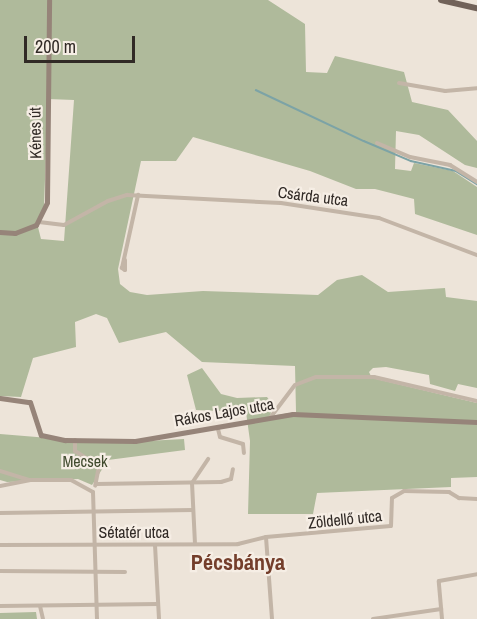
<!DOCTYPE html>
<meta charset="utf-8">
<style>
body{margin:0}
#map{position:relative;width:477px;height:619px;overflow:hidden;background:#ede4d9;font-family:"Archivo Narrow",sans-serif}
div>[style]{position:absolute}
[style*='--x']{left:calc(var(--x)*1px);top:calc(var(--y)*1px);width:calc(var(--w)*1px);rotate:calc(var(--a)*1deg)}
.green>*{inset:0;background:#afba9b}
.stream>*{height:1.5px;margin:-0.75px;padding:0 0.75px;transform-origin:0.75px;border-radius:0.75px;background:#7ca3a6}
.street>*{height:4px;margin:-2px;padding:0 2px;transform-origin:2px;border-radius:2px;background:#c3b5a7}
.secondary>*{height:5px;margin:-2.5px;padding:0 2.5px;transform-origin:2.5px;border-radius:2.5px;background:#968479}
.primary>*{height:6px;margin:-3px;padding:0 3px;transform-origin:3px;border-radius:3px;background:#716259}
span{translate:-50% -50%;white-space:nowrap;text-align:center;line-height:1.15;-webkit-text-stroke:4.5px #f6eee5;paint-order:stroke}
.street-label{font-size:16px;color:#312a26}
.park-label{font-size:16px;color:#404b2e}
.district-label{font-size:22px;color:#743e2b;font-weight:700}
.scale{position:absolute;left:24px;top:36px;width:111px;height:27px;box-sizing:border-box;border:3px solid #312a26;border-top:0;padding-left:8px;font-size:18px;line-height:21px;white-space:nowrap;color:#312a26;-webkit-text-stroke:4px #f6eee5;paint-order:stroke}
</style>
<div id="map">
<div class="green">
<div style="clip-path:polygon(evenodd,0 0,268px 0,305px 24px,306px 72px,327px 73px,335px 56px,404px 72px,412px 102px,448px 110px,477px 141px,477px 168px,465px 165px,419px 135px,396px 131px,395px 169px,411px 171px,414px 163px,453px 171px,477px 187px,477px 235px,415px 214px,414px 199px,375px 189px,356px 189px,310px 171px,193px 137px,176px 161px,141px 161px,118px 269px,120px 284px,130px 292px,147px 295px,203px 291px,318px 295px,337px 280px,362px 275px,388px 292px,445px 288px,446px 297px,477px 301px,477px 388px,458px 384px,455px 391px,430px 384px,429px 375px,386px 367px,373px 368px,369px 372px,372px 378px,477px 403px,477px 477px,451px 478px,451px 487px,317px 493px,313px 514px,248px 514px,250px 441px,246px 412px,196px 410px,187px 375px,202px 368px,221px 394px,237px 398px,267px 397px,273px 405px,270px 416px,296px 412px,295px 366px,202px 362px,166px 332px,119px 343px,107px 318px,96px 314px,75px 322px,76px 347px,33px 358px,21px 397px,0 396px,0 0,48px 99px,74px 100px,64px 241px,41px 239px,38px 227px,44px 206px,48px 99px)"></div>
<div style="clip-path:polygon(0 434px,110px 443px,184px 439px,185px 450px,108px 460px,92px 485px,78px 479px,7px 482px,0 480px)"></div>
<div style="clip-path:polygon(36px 612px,37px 619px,0 619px,0 613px)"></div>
</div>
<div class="stream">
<div style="--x:256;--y:90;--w:119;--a:25.3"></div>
<div style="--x:364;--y:141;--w:51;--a:23.1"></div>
<div style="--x:411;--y:161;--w:46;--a:12.5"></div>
<div style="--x:456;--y:171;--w:25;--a:32"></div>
</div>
<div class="street">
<div style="--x:399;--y:83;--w:47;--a:9.9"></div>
<div style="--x:445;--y:91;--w:32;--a:-5"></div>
<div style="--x:377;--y:143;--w:36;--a:23"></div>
<div style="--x:410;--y:157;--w:41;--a:11.3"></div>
<div style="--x:450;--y:165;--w:32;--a:32"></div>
<div style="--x:39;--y:222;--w:25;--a:7"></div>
<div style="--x:64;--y:225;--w:50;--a:-28.6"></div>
<div style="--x:108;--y:201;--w:20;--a:-18"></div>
<div style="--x:127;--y:195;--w:154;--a:3"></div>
<div style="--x:281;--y:203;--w:99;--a:8.7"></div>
<div style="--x:379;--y:218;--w:105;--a:20.7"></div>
<div style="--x:125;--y:260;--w:10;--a:90"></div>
<div style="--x:125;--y:270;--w:4;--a:-146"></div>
<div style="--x:122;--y:268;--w:75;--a:-77.6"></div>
<div style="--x:270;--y:418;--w:41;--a:-52.9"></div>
<div style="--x:295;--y:385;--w:22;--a:-21"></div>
<div style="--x:316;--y:377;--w:58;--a:0"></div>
<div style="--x:374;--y:377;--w:106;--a:13.1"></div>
<div style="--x:218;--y:429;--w:8;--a:76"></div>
<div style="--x:220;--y:437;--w:24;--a:17"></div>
<div style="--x:243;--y:444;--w:9;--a:84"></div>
<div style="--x:75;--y:440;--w:11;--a:90"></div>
<div style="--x:75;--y:451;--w:28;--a:32"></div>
<div style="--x:99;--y:466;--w:20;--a:101"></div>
<div style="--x:0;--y:471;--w:31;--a:17"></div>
<div style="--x:30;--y:480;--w:41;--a:0"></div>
<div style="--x:71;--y:480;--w:25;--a:29"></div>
<div style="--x:93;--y:492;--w:127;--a:88.2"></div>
<div style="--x:96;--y:484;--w:125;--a:-0.9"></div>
<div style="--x:221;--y:482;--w:10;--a:-17"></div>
<div style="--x:231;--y:479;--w:10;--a:-79"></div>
<div style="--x:0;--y:486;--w:31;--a:-11"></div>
<div style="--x:0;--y:513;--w:193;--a:-0.9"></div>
<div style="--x:195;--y:544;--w:61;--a:-92.8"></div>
<div style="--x:192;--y:483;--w:29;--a:-56"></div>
<div style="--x:0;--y:545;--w:238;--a:-0.2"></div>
<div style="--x:238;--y:544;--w:29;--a:-14"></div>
<div style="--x:155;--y:545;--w:74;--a:86.9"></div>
<div style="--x:0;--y:571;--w:125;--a:0.5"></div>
<div style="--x:0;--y:606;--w:158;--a:-0.7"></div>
<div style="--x:40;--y:606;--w:13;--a:77"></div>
<div style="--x:272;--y:619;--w:82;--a:-94.2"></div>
<div style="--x:266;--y:537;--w:125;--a:-5"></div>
<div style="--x:391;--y:526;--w:28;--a:-88"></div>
<div style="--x:392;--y:498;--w:14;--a:-30"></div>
<div style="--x:404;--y:491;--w:45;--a:1.3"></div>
<div style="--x:449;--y:492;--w:12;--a:31"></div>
<div style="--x:459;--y:498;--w:18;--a:3"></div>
<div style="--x:373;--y:619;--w:69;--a:-8.4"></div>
<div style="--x:442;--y:619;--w:38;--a:-95"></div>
<div style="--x:439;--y:581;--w:39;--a:-10"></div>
</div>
<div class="secondary">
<div style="--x:0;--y:232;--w:15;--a:4"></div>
<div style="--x:15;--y:233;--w:22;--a:-21"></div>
<div style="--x:36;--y:225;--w:25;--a:-64"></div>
<div style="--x:47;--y:202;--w:202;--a:-89.4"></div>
<div style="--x:0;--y:398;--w:30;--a:8"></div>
<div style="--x:30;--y:402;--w:35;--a:72"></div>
<div style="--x:41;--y:435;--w:25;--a:12"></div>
<div style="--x:65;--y:440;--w:70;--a:0.8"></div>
<div style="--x:135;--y:441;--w:160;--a:-9.7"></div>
<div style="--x:293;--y:414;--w:184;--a:2.5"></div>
</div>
<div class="primary">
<div style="--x:441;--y:0;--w:37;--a:13"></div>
</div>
<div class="street-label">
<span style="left:35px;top:133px;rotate:-91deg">Kénes út</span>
<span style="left:313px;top:196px;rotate:7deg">Csárda utca</span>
<span style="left:224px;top:412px;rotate:-10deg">Rákos Lajos utca</span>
<span style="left:345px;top:519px;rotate:-6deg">Zöldellő utca</span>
<span style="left:134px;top:532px">Sétatér utca</span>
</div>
<div class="park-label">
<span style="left:85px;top:461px">Mecsek</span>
</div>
<div class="district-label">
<span style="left:238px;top:563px">Pécsbánya</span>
</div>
<div class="scale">200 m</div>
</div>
